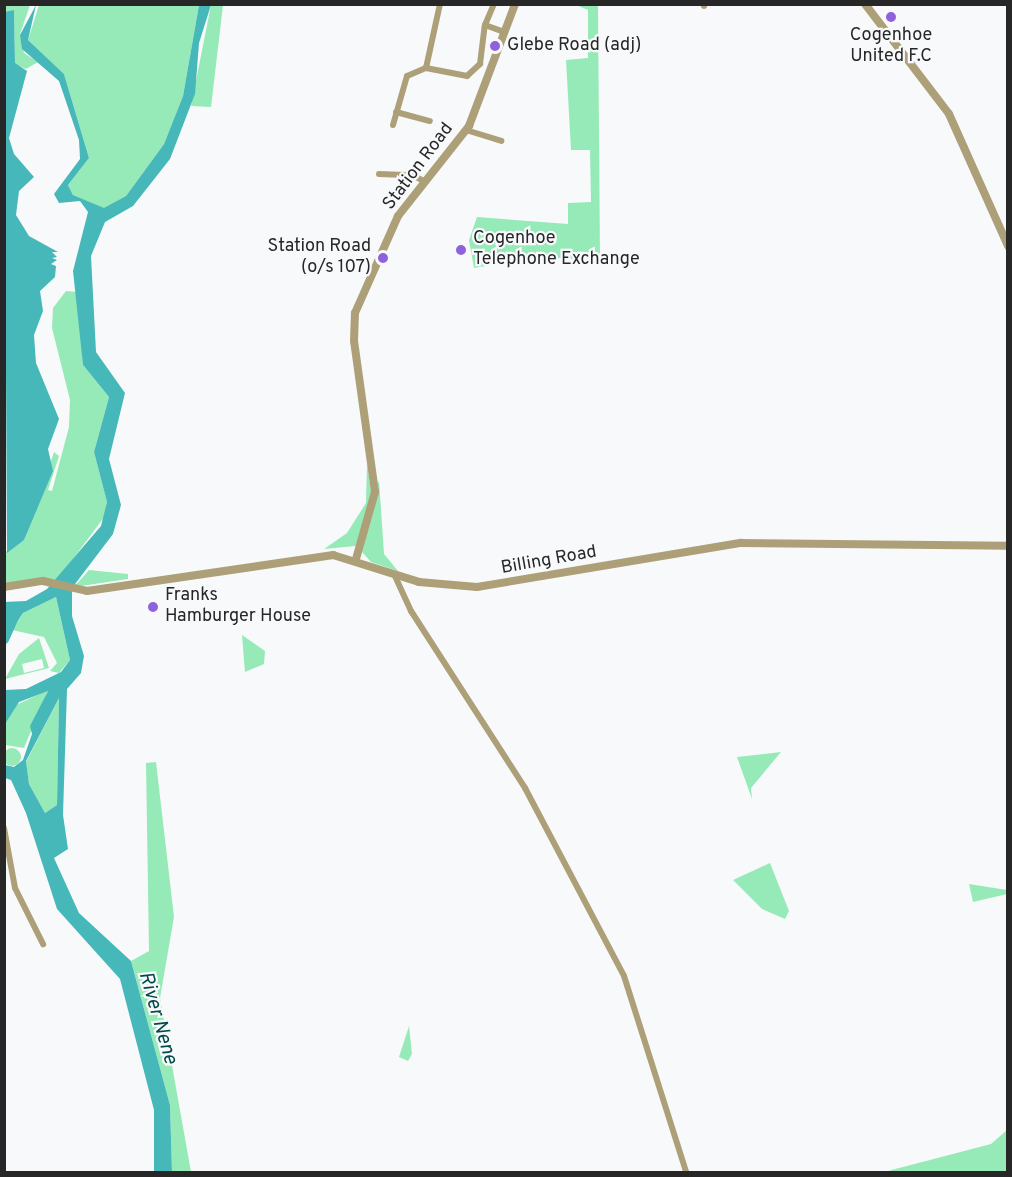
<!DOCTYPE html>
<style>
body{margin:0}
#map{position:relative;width:1012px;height:1177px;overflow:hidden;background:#f8f9fb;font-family:Overpass,sans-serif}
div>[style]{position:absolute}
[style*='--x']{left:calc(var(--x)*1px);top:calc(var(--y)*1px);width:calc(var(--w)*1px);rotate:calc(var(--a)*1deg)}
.green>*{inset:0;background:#96eab7}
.round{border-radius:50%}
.water>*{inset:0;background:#47b8b9}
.river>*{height:9px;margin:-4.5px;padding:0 4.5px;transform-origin:4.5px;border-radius:4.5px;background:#47b8b9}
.minor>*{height:6px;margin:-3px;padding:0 3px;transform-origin:3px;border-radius:3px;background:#ada078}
.tertiary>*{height:8px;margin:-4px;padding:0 4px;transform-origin:4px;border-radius:4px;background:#ada078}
.dots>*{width:16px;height:16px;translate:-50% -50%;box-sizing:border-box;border:3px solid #f8f9fb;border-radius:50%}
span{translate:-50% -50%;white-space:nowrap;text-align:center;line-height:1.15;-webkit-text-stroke:4.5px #f8f9fb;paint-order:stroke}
.poi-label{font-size:18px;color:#272728}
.left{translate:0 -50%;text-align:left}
.right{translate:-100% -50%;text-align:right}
.street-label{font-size:18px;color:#272728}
.water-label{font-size:20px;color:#004949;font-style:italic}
.frame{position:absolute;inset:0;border:6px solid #272728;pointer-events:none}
</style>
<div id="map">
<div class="green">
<div style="clip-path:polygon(5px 5px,30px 5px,20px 34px,24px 53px,38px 62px,26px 69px,15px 64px,14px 10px,5px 12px)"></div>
<div style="clip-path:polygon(39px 5px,199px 5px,183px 96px,164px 144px,126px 196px,104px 209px,73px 195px,68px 185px,89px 158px,64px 74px,28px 40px)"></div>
<div style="clip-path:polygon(211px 5px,223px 5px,211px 107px,191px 106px)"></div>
<div style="clip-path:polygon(576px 5px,598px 5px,600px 260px,539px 257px,474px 268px,469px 240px,477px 217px,568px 224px,568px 203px,591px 202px,590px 150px,571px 150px,566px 60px,588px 58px,588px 10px)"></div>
<div style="clip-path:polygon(66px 291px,78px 292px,83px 365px,109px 397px,94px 452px,107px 502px,105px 516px,58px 579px,5px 584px,5px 552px,24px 540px,54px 452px,59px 456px,48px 490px,52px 491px,69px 427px,70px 400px,52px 328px,53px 308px)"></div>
<div style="clip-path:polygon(367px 463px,372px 498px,356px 546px,324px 549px,347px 533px,366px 503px)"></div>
<div style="clip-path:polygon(379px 480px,384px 554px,398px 571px,371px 562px,362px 552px)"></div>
<div style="clip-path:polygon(89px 570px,128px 574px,128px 579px,74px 587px)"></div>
<div style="clip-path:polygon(56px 597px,70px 660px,59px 673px,50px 671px,57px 663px,44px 637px,12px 630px,23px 613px)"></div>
<div style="clip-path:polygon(242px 635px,265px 651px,264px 664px,245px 672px)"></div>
<div style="clip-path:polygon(evenodd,39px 638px,49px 668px,5px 679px,19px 654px,39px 638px,42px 659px,44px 668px,24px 673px,22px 664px,42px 659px)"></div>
<div style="clip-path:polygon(48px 690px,24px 748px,5px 745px,4px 724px,14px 706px)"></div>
<div style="clip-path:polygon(59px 698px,57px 805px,45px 813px,29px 784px,26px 762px)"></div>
<div class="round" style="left:3px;top:748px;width:18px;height:18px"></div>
<div style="clip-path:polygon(781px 752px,751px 788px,752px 799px,737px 757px)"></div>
<div style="clip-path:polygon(156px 762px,174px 917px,160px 998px,191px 1172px,172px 1172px,170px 1105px,131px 961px,149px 951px,146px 763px)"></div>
<div style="clip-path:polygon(770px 863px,789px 911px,785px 919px,762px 909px,733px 880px)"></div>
<div style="clip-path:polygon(969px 884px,1007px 890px,1007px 894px,973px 902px)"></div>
<div style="clip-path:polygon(409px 1026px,412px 1054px,408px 1061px,399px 1057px)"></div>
<div style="clip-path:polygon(1007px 1130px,1007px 1172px,884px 1172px,991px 1144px)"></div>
</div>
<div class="water">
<div style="clip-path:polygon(evenodd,36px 5px,28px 40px,64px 74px,89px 158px,68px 185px,73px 195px,104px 208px,126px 196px,164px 144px,183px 96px,199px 5px,211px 5px,199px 43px,195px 94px,170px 159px,133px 206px,105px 222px,91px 256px,96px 352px,125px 393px,109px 459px,121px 505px,113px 534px,72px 588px,72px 616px,84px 656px,81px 673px,67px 689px,63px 815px,68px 849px,54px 858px,79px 913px,131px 961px,170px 1105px,172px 1172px,154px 1172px,154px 1110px,120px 979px,57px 909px,26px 813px,11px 780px,5px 778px,5px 765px,14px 767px,23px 760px,32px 734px,30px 726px,48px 691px,19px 702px,5px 724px,5px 690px,26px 689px,61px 672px,70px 660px,56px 597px,23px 613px,12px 629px,5px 624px,4px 602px,26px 601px,47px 589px,101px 526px,107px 502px,94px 452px,109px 397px,83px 365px,73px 271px,88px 212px,80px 201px,59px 203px,54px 194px,80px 159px,79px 140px,59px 81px,22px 49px,20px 35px,36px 5px,59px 698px,57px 805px,45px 813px,29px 784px,26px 761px,59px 698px)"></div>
<div style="clip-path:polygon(14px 10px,15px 63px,27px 71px,9px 138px,14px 154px,34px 177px,19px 191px,16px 215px,29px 236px,58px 252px,52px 252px,57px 257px,52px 258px,57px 260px,51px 264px,56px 266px,55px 277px,40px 291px,43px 311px,34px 335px,36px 363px,59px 419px,48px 449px,53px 471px,24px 540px,7px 553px,4px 12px)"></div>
</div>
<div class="river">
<div style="--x:4;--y:639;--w:24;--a:-66"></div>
</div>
<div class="minor">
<div style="--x:704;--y:6;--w:2;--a:-90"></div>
<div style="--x:485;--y:25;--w:23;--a:-67"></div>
<div style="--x:426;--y:68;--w:66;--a:-77.7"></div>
<div style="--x:396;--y:112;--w:35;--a:15"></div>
<div style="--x:393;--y:125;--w:51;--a:-74.1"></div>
<div style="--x:407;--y:76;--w:21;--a:-23"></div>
<div style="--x:426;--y:68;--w:42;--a:11"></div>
<div style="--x:467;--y:76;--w:18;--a:-43"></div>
<div style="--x:480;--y:64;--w:39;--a:-83"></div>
<div style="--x:485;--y:25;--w:20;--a:20"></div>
<div style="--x:466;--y:130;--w:37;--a:17"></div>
<div style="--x:379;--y:174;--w:33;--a:2"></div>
<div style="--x:412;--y:175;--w:13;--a:27"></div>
<div style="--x:394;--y:574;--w:41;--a:65.3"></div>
<div style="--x:411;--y:611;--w:211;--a:57.2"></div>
<div style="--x:525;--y:788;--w:212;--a:62.2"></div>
<div style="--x:624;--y:976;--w:206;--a:72.4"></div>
<div style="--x:4;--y:828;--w:61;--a:79.6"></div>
<div style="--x:15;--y:888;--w:63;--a:63.4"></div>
</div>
<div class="tertiary">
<div style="--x:865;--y:4;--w:138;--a:52.6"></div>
<div style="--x:949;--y:114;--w:145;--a:65.9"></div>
<div style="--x:356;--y:559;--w:70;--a:-74.2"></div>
<div style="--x:375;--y:492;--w:152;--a:-97.9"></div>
<div style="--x:354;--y:341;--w:28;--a:-88"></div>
<div style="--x:355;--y:313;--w:106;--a:-66.1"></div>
<div style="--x:398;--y:216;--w:115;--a:-51.7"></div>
<div style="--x:469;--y:126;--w:130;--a:-69.3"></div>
<div style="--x:4;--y:587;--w:39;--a:-9"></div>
<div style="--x:43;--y:581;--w:45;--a:12.8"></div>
<div style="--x:87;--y:591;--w:249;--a:-8.3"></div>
<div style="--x:333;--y:555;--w:90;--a:17.4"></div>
<div style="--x:419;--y:582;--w:58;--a:4.9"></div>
<div style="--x:477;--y:587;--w:268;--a:-9.5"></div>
<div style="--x:741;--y:543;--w:267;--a:0.6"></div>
</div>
<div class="dots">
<div style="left:891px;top:17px;background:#8e62dc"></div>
<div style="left:495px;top:46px;background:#8e62dc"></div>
<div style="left:461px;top:250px;background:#8e62dc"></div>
<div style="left:383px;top:258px;background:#8e62dc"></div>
<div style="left:153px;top:607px;background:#8e62dc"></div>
</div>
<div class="poi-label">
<span style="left:891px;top:47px">Cogenhoe<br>United F.C</span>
<span class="left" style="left:507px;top:46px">Glebe Road (adj)</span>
<span class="left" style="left:473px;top:250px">Cogenhoe<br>Telephone Exchange</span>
<span class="right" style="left:371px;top:258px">Station Road<br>(o/s 107)</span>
<span class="left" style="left:165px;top:607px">Franks<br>Hamburger House</span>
</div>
<div class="street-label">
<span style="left:419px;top:167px;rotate:-53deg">Station Road</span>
<span style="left:549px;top:561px;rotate:-10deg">Billing Road</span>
</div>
<div class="water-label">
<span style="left:157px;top:1018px;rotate:74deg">River Nene</span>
</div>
<div class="frame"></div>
</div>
